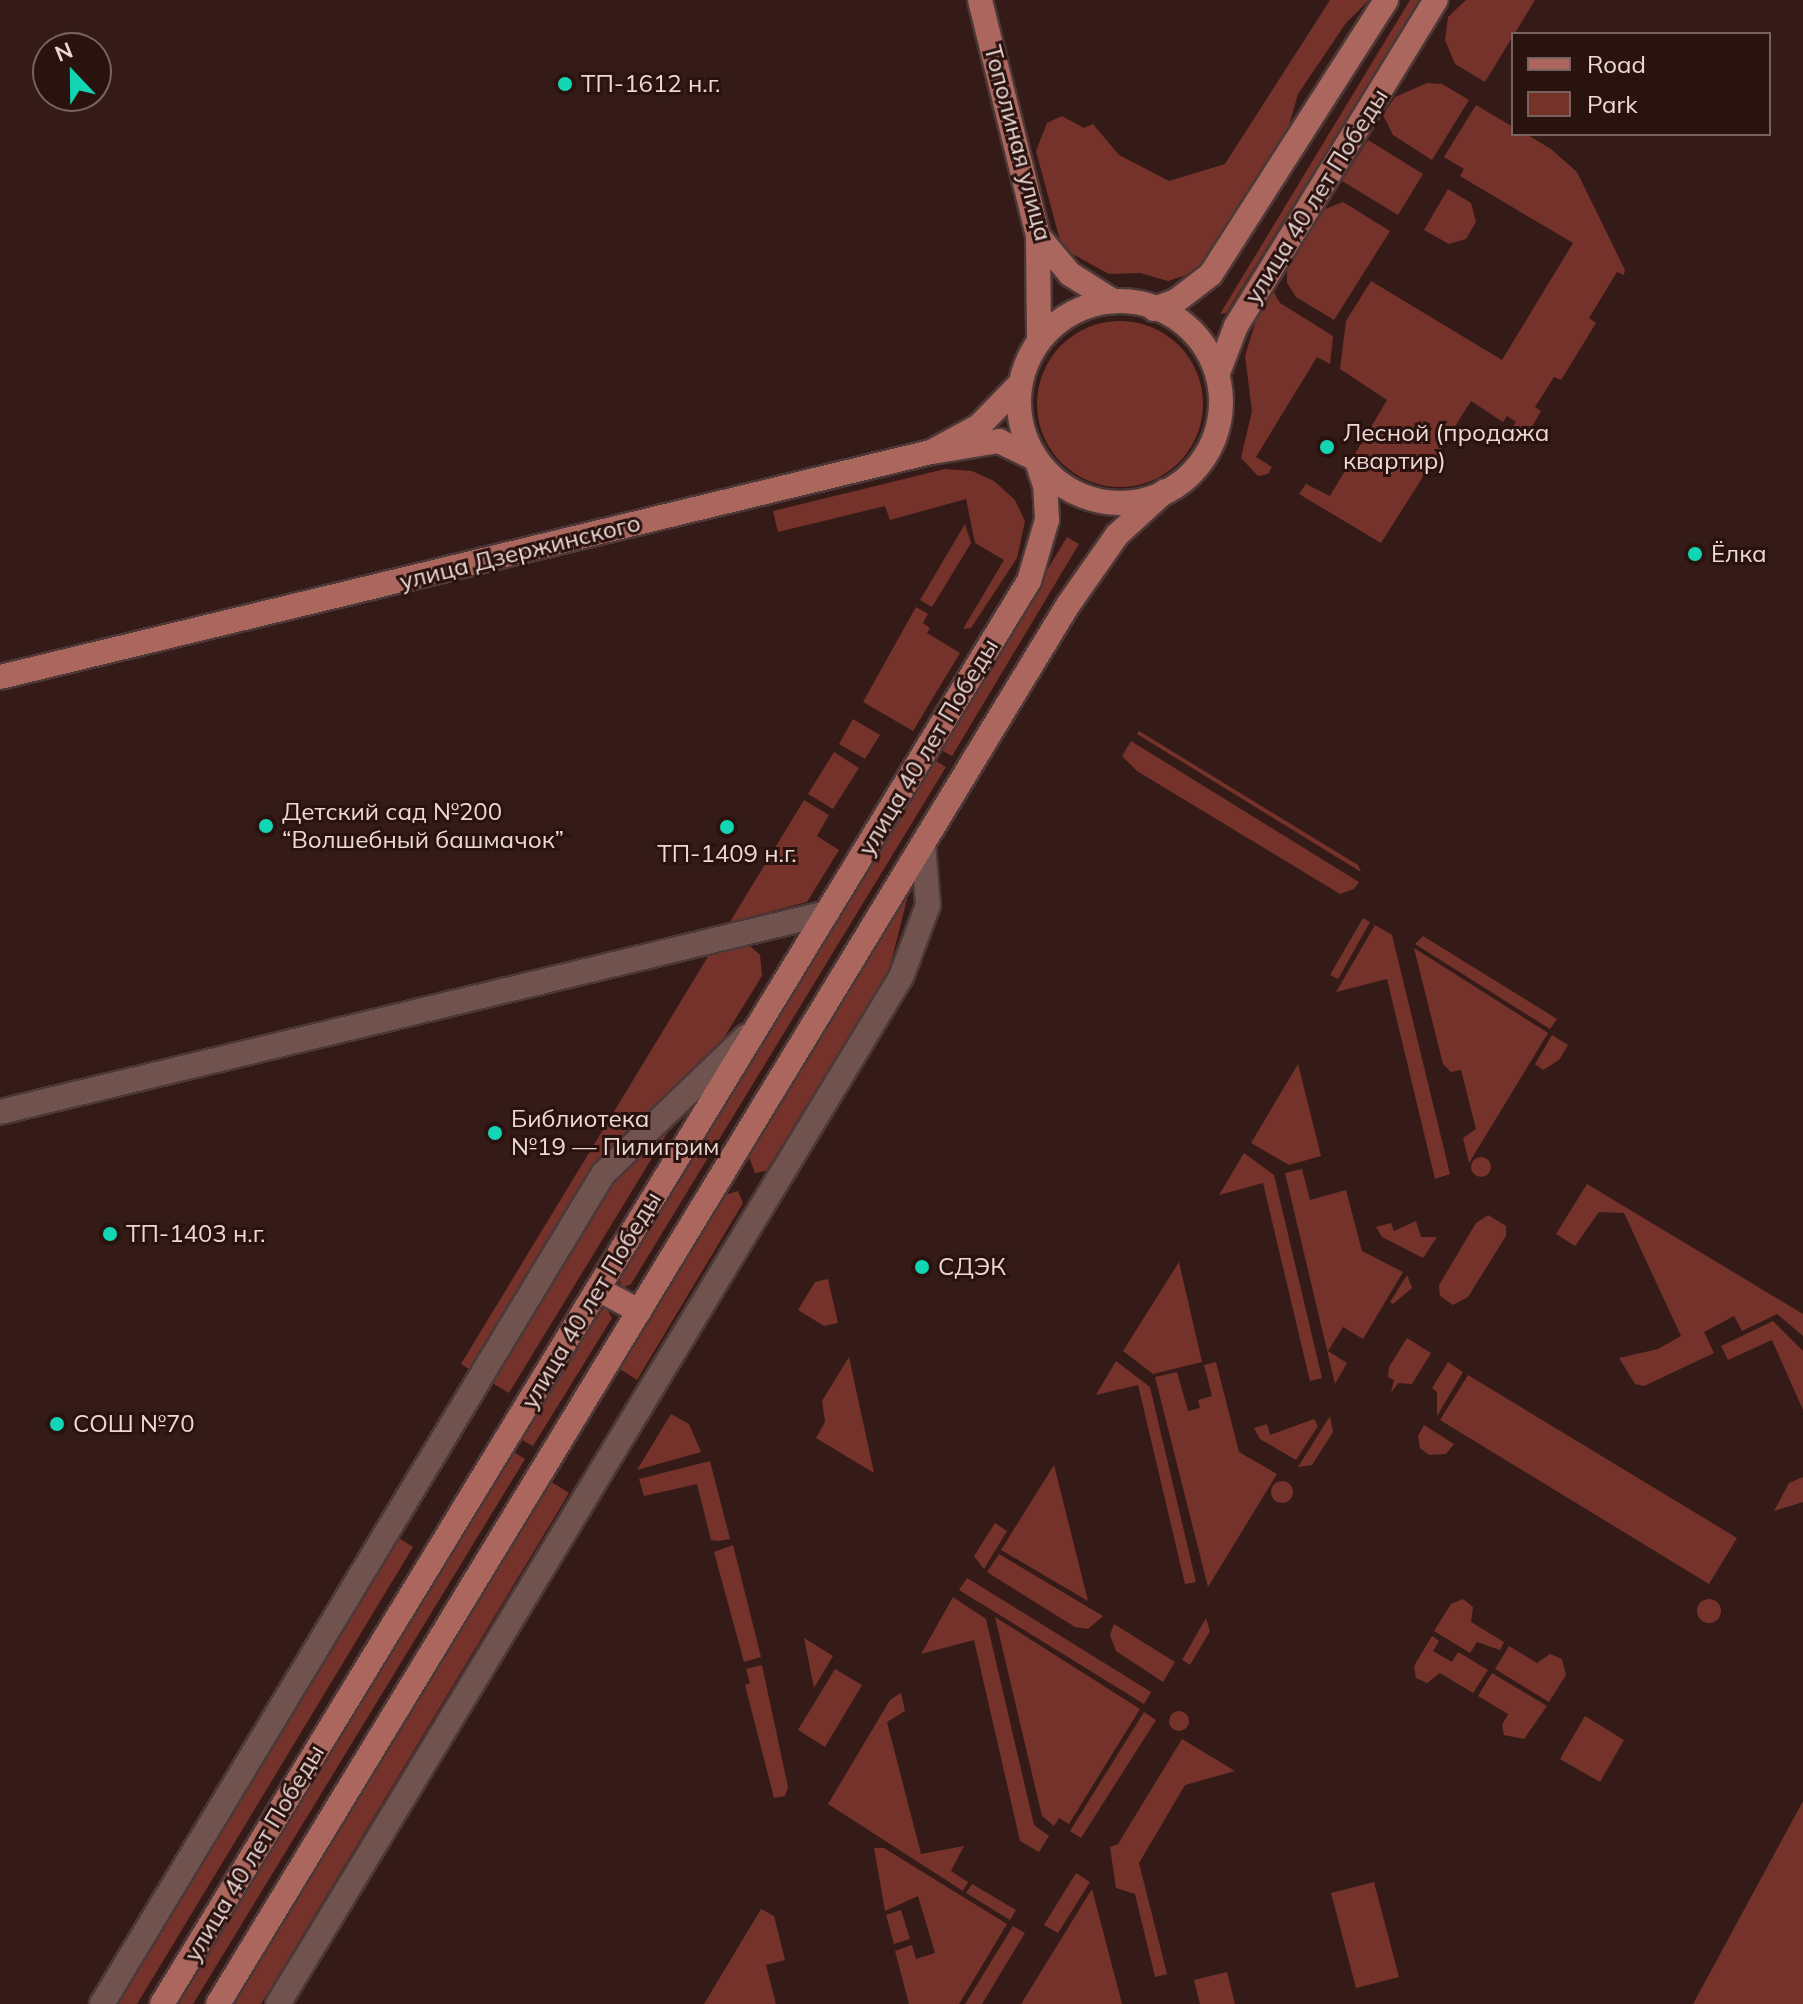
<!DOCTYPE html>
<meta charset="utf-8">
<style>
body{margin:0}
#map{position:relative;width:1803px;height:2004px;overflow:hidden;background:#341b18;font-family:Mulish,sans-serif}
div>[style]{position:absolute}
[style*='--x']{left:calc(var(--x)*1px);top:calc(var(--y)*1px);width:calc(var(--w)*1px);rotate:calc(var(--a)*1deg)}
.green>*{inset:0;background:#75322a}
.round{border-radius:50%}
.roads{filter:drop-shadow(2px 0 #4c3836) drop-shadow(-2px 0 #4c3836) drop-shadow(0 2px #4c3836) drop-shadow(0 -2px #4c3836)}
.minor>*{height:24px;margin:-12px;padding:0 12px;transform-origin:12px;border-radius:12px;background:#70534e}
.major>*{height:24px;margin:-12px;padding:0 12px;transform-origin:12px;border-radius:12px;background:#ab675e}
.major>.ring{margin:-12px;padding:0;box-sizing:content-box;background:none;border:24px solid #ab675e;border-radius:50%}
.dots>*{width:22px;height:22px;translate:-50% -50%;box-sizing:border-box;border:4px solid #2a120f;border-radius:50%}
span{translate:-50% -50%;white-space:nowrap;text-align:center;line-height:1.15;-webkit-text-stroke:6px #2a120f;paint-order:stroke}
.poi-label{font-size:24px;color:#ebd9d6}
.left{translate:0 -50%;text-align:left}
.street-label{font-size:24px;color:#ebd9d6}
.legend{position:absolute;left:1511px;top:32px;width:260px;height:104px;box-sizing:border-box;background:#2a120f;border:2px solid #77625f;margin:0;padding:10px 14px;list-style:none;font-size:24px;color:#ebd9d6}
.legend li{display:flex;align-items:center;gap:16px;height:40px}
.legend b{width:40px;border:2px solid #77625f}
.north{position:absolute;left:32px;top:32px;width:80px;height:80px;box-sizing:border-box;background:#2a120f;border:2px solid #77625f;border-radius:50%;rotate:338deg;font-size:22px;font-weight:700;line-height:32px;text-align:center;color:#ebd9d6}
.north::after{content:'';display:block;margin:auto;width:28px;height:36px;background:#12d5b4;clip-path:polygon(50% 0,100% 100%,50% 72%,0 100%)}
</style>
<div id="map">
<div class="green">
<div style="clip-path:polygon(1330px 0,1369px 0,1346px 23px,1298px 94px,1284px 143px,1214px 256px,1195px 272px,1168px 281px,1140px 273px,1109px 274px,1067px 251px,1060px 240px,1036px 151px,1047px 123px,1062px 116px,1084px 128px,1093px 124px,1119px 155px,1169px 181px,1225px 164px)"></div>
<div style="clip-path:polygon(1410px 0,1420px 0,1226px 313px,1220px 314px)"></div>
<div style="clip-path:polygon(1466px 0,1535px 0,1485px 82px,1455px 64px,1445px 40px,1448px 17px)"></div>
<div style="clip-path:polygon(1427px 83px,1442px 84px,1469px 100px,1432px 160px,1393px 135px,1383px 115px,1395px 97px)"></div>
<div style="clip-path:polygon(1476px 105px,1513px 127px,1513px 134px,1526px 134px,1551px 149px,1577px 172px,1625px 270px,1624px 275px,1617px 272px,1589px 318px,1596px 323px,1561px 380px,1554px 377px,1535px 407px,1541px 411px,1530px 430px,1520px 433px,1512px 428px,1516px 422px,1507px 416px,1503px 422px,1471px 401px,1381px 543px,1299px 494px,1306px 484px,1330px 496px,1387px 400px,1340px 369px,1346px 321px,1371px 281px,1502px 360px,1573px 243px,1460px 176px,1464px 169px,1444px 157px)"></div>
<div style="clip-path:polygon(1368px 140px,1423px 174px,1398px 215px,1342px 181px)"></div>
<div style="clip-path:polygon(1448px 189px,1471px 203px,1476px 222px,1466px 239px,1449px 244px,1424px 230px)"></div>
<div style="clip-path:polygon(1343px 202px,1390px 231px,1334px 320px,1296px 297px,1287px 283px,1287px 268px,1325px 209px)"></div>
<div style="clip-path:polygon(1273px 291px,1280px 303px,1333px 336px,1330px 364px,1317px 357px,1256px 457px,1272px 467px,1268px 474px,1258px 476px,1241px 458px,1252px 411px,1245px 356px,1256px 320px)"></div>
<div class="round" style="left:1037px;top:321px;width:166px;height:166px"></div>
<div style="clip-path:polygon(945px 469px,972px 471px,994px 481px,1015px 500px,1025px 521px,1017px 558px,971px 628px,963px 629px,1004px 560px,975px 543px,966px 499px,890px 520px,885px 506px,778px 532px,773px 511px)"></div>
<div style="clip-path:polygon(965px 524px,971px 543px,932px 607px,920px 600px)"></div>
<div style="clip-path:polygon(1067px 537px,1079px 544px,952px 756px,939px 749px)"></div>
<div style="clip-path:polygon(916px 607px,928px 614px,923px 623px,930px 628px,927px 633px,960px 653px,913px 731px,863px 702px)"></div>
<div style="clip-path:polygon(853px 719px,880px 735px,865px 759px,839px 744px)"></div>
<div style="clip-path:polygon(1139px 731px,1358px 865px,1361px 872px,1137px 734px)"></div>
<div style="clip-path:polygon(1131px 741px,1359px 882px,1354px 889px,1340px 894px,1137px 771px,1122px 756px)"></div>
<div style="clip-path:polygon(834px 752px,859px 768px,833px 809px,808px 794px)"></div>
<div style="clip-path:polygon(934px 760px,946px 767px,631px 1284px,622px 1288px,619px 1278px)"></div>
<div style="clip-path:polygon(804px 800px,829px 815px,817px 836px,839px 850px,807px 902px,730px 922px)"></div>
<div style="clip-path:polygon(909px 891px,889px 971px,766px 1171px,755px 1173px,749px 1157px)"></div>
<div style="clip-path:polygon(1363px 918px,1370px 922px,1338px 979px,1330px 975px)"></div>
<div style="clip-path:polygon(1375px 925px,1392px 935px,1450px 1174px,1435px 1179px,1387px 979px,1336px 992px)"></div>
<div style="clip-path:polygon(1423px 936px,1557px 1019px,1550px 1029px,1415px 944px)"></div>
<div style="clip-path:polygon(748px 944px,760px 955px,762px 976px,715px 1052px,594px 1164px,469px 1369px,461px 1364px,715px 945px)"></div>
<div style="clip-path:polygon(1414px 948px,1548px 1033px,1469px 1163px,1463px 1138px,1476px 1129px,1461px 1070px,1451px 1072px,1443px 1064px)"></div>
<div style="clip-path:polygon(1552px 1035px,1568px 1045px,1559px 1060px,1543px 1070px,1535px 1064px)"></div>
<div style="clip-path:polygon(1298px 1064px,1321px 1156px,1289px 1165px,1251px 1143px)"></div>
<div style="clip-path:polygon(680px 1112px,509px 1393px,487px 1380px,610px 1177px)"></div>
<div style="clip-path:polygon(1244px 1153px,1274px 1175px,1322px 1378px,1310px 1381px,1263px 1183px,1219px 1195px)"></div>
<div class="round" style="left:1471px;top:1157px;width:20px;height:20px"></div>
<div style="clip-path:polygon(1302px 1169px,1310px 1200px,1346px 1190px,1362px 1251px,1403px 1272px,1363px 1339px,1343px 1327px,1328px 1351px,1347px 1363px,1335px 1384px,1285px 1173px)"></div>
<div style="clip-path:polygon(1587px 1184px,1803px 1314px,1803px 1336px,1777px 1314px,1742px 1331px,1734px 1316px,1704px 1332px,1714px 1353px,1644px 1386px,1635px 1384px,1619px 1358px,1658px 1349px,1681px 1336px,1624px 1213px,1599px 1212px,1575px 1246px,1556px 1234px)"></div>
<div style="clip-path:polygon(738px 1191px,743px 1203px,637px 1380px,620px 1369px,725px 1195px)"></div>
<div style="clip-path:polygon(1488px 1215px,1506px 1226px,1506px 1236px,1468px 1297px,1453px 1305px,1440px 1296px,1439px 1285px,1476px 1223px)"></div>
<div style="clip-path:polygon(1416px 1221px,1421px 1237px,1437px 1237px,1423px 1258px,1382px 1237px,1376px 1227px,1391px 1223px,1394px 1231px)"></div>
<div style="clip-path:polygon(1179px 1262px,1202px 1362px,1153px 1374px,1123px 1351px)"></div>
<div style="clip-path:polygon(1407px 1275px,1412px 1288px,1393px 1304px,1390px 1302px)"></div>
<div style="clip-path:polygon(828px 1279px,838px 1323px,824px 1326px,798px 1310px,815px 1282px)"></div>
<div style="clip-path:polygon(605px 1306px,612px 1318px,533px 1446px,520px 1439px)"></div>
<div style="clip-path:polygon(1773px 1321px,1803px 1351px,1803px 1410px,1772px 1340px,1728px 1360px,1721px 1346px)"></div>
<div style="clip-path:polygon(1407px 1338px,1431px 1353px,1412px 1384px,1398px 1383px,1391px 1393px,1394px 1380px,1388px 1377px,1389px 1367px)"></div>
<div style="clip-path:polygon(849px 1357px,874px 1473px,816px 1438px,825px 1422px,822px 1401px)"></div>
<div style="clip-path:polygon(1116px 1361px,1150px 1387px,1196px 1582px,1185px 1584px,1138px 1385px,1096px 1395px)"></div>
<div style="clip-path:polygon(1216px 1362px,1239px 1452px,1277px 1474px,1208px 1587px,1155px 1377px,1177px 1372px,1188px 1411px,1200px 1408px,1198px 1400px,1212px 1396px,1204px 1365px)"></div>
<div style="clip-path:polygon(1448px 1362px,1463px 1372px,1437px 1416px,1437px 1392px,1432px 1388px)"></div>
<div style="clip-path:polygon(1468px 1375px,1737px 1538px,1709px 1584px,1440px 1420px)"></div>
<div style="clip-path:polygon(671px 1414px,689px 1424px,701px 1452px,637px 1470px)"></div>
<div style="clip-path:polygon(1330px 1416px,1333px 1432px,1312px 1465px,1298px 1467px)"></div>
<div style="clip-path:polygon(1314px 1419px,1318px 1426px,1296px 1460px,1260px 1439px,1254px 1428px,1267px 1424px,1270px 1435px)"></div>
<div style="clip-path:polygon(1424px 1425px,1454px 1444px,1446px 1454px,1429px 1455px,1420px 1448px,1418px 1436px)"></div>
<div style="clip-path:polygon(512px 1451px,525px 1459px,193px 2004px,176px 2004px)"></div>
<div style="clip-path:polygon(710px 1461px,730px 1539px,719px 1541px,711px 1540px,697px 1484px,644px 1496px,639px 1479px)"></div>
<div style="clip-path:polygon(1054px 1465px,1088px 1601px,1001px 1550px)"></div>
<div style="clip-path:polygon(1803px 1477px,1803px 1502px,1774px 1511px,1789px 1483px)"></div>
<div class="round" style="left:1271px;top:1481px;width:22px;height:22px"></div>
<div style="clip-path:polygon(550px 1481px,569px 1493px,261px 2004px,234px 2004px)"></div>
<div style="clip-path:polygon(995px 1523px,1007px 1531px,984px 1569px,974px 1556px)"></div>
<div style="clip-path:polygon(394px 1535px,413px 1547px,137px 2004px,110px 2004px)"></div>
<div style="clip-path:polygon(733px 1545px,761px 1657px,744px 1662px,714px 1552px)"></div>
<div style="clip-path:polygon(999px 1554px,1103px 1616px,1088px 1629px,1075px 1627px,987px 1572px)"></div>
<div style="clip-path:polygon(967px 1578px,1151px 1692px,1144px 1704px,959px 1590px)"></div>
<div style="clip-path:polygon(953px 1597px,986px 1619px,1034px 1825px,1049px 1836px,1039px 1852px,1020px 1841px,974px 1640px,921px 1654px)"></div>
<div style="clip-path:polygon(1463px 1599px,1473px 1607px,1471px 1622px,1504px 1642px,1500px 1650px,1477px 1642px,1470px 1653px,1434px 1631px,1451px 1604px)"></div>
<div class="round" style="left:1697px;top:1599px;width:24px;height:24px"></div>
<div style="clip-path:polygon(995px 1617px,1140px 1709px,1069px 1824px,1059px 1818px,1054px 1826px,1042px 1816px)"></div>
<div style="clip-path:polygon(1206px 1618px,1210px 1631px,1190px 1665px,1182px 1660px)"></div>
<div style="clip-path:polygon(1114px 1624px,1175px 1662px,1163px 1682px,1116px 1651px,1110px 1635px)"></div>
<div style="clip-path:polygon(1432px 1636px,1439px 1641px,1433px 1651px,1452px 1662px,1458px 1652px,1488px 1670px,1473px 1693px,1440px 1673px,1427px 1683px,1416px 1678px,1414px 1666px)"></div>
<div style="clip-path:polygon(804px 1638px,833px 1656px,814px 1688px)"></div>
<div style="clip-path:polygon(1509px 1646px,1537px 1663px,1550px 1654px,1562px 1659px,1566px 1675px,1549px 1702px,1495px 1669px)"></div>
<div style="clip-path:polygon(762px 1665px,788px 1787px,785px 1796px,774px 1798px,745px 1685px,750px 1683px,746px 1669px)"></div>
<div style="clip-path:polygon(835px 1669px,862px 1685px,825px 1747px,798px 1730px)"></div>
<div style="clip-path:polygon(1492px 1673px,1547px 1706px,1524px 1739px,1504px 1735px,1502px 1725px,1508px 1714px,1478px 1696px)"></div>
<div style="clip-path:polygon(901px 1693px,905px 1711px,887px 1722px,921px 1854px,964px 1846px,951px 1871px,968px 1882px,963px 1891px,828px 1804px,890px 1700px)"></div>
<div class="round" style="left:1169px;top:1711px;width:20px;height:20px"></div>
<div style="clip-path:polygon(1144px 1712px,1156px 1720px,1081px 1838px,1070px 1831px)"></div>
<div style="clip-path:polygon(1585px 1716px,1624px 1740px,1600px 1782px,1560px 1759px)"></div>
<div style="clip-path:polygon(1182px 1739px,1235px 1771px,1185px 1785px,1139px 1863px,1167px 1974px,1155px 1977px,1135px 1894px,1116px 1888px,1110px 1847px,1118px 1844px)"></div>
<div style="clip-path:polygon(1803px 1801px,1803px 2004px,1693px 2004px)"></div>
<div style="clip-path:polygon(874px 1848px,884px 1848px,1007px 1924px,959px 2004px,909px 2004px,895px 1951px,912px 1945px,916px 1959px,935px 1953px,918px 1896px,885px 1911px)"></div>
<div style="clip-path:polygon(1076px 1873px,1090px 1882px,1058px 1933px,1044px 1925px)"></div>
<div style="clip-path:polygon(1374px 1882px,1399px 1977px,1356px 1988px,1331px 1893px)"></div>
<div style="clip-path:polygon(972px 1884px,1016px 1910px,1010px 1920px,966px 1893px)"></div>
<div style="clip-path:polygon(1092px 1889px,1122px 2004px,1021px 2004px)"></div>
<div style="clip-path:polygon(761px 1909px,774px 1916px,785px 1960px,766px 1965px,776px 2004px,704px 2004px)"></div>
<div style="clip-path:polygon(901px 1910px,910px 1939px,894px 1944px,886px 1915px)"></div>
<div style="clip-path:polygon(1013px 1926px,1025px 1933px,982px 2004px,965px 2004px)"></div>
<div style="clip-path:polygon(1227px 1972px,1235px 2004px,1200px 2004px,1194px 1980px)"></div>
</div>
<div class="roads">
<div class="minor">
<div style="--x:0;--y:1112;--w:851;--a:-13.53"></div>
<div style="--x:102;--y:2004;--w:969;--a:-58.88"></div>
<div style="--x:603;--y:1174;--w:199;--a:-43.8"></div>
<div style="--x:278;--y:2004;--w:1201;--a:-58.76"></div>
<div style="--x:901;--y:977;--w:77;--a:-69.4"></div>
<div style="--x:928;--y:905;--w:61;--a:-94.7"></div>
</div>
<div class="major">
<div style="--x:980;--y:0;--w:243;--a:76.2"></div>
<div style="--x:1038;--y:236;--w:50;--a:49.9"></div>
<div style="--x:1070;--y:274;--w:51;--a:32.1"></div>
<div style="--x:1038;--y:239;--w:102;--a:89.4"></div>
<div class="ring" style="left:1019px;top:301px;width:178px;height:178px"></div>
<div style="--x:1154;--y:309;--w:23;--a:-20"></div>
<div style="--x:1176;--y:301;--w:44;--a:-37.6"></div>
<div style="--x:1211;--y:274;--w:325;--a:-57.4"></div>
<div style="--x:1218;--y:373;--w:50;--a:-69"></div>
<div style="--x:1236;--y:326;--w:382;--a:-58.5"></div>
<div style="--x:0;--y:677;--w:958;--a:-13.59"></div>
<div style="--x:931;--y:452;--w:55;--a:-28.4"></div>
<div style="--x:979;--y:426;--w:57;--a:-45.7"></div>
<div style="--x:598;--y:1289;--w:47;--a:28.2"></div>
<div style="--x:162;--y:2004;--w:1666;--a:-58.65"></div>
<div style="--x:1029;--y:581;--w:64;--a:-73.6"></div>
<div style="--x:1047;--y:520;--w:34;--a:-93"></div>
<div style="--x:1045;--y:486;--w:28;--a:-108"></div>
<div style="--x:1036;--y:459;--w:41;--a:-154.1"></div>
<div style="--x:999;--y:441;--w:69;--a:170.8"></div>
<div style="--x:218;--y:2004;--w:1637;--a:-58.72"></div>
<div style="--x:1068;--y:605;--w:85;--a:-55"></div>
<div style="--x:1117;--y:535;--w:65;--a:-42.5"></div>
</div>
</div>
<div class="dots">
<div style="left:565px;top:84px;background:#12d5b4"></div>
<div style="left:1327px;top:447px;background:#12d5b4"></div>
<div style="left:1695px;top:554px;background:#12d5b4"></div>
<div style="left:266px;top:826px;background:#12d5b4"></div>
<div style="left:727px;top:827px;background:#12d5b4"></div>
<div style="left:495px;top:1133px;background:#12d5b4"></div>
<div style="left:110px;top:1234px;background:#12d5b4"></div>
<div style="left:922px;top:1267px;background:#12d5b4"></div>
<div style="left:57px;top:1424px;background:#12d5b4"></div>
</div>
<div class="poi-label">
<span class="left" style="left:581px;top:84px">ТП-1612 н.г.</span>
<span class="left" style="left:1343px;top:447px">Лесной (продажа<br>квартир)</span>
<span class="left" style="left:1711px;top:554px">Ёлка</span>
<span class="left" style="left:282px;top:826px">Детский сад №200<br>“Волшебный башмачок”</span>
<span style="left:727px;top:854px">ТП-1409 н.г.</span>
<span class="left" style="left:511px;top:1133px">Библиотека<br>№19 — Пилигрим</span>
<span class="left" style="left:126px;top:1234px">ТП-1403 н.г.</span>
<span class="left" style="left:938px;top:1267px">СДЭК</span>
<span class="left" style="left:73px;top:1424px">СОШ №70</span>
</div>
<div class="street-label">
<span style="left:1018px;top:143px;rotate:75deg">Тополиная улица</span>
<span style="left:1316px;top:196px;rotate:-58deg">улица 40 лет Победы</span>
<span style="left:520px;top:552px;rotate:-14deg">улица Дзержинского</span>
<span style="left:928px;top:747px;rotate:-59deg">улица 40 лет Победы</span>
<span style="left:591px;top:1300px;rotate:-59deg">улица 40 лет Победы</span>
<span style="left:254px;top:1853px;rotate:-59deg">улица 40 лет Победы</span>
</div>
<ul class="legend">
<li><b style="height:10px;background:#ab675e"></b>Road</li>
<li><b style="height:22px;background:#75322a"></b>Park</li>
</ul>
<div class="north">N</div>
</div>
